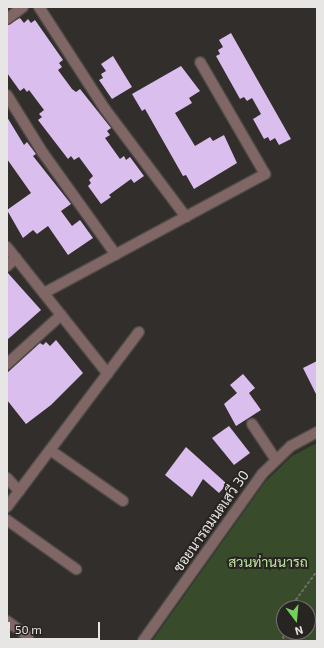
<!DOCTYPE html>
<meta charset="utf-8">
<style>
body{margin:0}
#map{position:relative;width:324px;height:648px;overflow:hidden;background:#322e2b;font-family:"Exo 2",Sarabun,sans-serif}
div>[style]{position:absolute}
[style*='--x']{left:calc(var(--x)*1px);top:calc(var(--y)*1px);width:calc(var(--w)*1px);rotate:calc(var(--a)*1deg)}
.green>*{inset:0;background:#384b2a}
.building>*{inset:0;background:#dabeed}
.path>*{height:2px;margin-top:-1px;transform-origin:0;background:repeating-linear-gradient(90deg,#6f6b69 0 3px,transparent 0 5px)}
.roads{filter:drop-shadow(1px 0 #4f4b49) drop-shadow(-1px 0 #4f4b49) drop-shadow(0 1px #4f4b49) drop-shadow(0 -1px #4f4b49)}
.minor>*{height:10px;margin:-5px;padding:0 5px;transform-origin:5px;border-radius:5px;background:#806766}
span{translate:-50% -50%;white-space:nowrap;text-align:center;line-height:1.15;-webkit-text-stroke:4px #282421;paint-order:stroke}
.street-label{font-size:14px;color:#e8e6e4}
.park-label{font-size:14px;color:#bde6a1}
.frame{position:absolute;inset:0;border:8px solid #e8e6e4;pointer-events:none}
.north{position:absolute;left:276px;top:600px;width:40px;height:40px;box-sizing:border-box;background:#282421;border:1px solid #75726f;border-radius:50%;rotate:164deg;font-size:11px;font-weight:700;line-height:16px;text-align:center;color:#e8e6e4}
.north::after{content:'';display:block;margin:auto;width:14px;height:18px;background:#73d25c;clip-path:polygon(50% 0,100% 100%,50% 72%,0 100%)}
.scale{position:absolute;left:8px;top:622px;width:92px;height:18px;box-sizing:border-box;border:2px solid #e8e6e4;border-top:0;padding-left:5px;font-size:12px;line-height:14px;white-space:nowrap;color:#e8e6e4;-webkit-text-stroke:3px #282421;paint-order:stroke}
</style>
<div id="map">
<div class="green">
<div style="clip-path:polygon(evenodd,317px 443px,317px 641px,152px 641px,265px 482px,292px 456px,317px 443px,284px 608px,308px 608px,308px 632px,284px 632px,284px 608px)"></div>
</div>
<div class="building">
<div style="clip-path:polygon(20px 18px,24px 23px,28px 19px,31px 23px,35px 20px,63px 60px,59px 63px,62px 67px,58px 70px,72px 89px,76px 92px,80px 89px,111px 128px,107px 131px,110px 135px,105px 138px,120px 159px,124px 156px,126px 160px,130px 157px,144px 176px,134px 183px,131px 179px,109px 195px,111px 197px,101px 204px,88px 186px,91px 183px,89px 180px,93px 176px,79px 157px,74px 160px,71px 156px,68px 159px,38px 120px,42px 117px,39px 114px,44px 110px,29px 90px,27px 92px,24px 88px,20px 91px,7px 73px,7px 25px)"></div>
<div style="clip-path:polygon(231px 33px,291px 139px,279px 145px,275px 138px,270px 141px,268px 137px,264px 139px,253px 119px,261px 114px,252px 98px,247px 101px,244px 97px,240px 99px,216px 56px,220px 54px,218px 50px,223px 47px,219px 40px)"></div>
<div style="clip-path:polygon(113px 56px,132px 87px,112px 99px,99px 80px,103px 78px,101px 74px,106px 71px,101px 64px)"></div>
<div style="clip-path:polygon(181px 66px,200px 91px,189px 98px,192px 103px,175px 113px,195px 146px,210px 137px,213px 141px,224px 135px,237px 163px,194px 189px,186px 175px,183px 176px,145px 109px,142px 111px,132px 94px)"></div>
<div style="clip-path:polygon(7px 117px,24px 145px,27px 142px,36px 154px,33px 156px,71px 204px,61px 211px,72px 226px,80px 220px,93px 238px,68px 255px,48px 226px,37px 234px,33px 230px,23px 238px,7px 210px,31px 193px,7px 159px)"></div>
<div style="clip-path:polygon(7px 272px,41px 310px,7px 340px)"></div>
<div style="clip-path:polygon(56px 340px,83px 373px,51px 405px,26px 424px,7px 400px,7px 373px,40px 343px,43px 345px,46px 342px,50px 346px)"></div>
<div style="clip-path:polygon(317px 361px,317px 396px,303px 368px)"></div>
<div style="clip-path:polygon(243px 374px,255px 388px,249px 393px,261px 410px,236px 426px,224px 404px,237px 393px,230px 385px)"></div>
<div style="clip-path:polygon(229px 426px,250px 453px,234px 465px,212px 438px)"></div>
<div style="clip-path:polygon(186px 447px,227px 484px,219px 493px,203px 479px,192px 497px,165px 475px)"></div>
</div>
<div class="path">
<div style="--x:290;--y:608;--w:46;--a:-53.9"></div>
<div style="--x:284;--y:620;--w:7;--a:117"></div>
<div style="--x:281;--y:626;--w:15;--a:79"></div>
</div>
<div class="roads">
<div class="minor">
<div style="--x:39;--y:7;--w:121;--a:57.1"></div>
<div style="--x:105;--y:109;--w:135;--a:53.1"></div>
<div style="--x:7;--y:19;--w:20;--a:-37"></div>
<div style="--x:7;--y:95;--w:68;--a:58.2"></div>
<div style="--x:43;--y:153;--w:125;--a:54.4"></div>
<div style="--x:7;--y:247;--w:162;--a:51.5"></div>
<div style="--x:7;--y:266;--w:12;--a:-42"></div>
<div style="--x:44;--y:293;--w:251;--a:-28.3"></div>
<div style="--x:265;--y:174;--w:129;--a:-120.1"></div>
<div style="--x:7;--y:364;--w:73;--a:-42.2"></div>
<div style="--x:252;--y:424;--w:43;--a:56.3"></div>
<div style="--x:50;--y:450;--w:89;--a:34.9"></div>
<div style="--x:7;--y:478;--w:18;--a:47"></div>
<div style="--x:7;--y:507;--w:219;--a:-53"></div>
<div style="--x:7;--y:520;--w:85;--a:35.4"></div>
<div style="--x:7;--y:621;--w:26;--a:36"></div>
<div style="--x:143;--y:641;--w:205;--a:-54.5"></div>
<div style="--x:262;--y:474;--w:40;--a:-44"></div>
<div style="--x:291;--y:446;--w:30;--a:-28"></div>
</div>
</div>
<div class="street-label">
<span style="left:211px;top:521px;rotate:-55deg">ซอยนารถมนตเสวี 30</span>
</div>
<div class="park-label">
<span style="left:268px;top:562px">สวนท่านนารถ</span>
</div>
<div class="frame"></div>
<div class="north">N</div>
<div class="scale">50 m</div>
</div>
